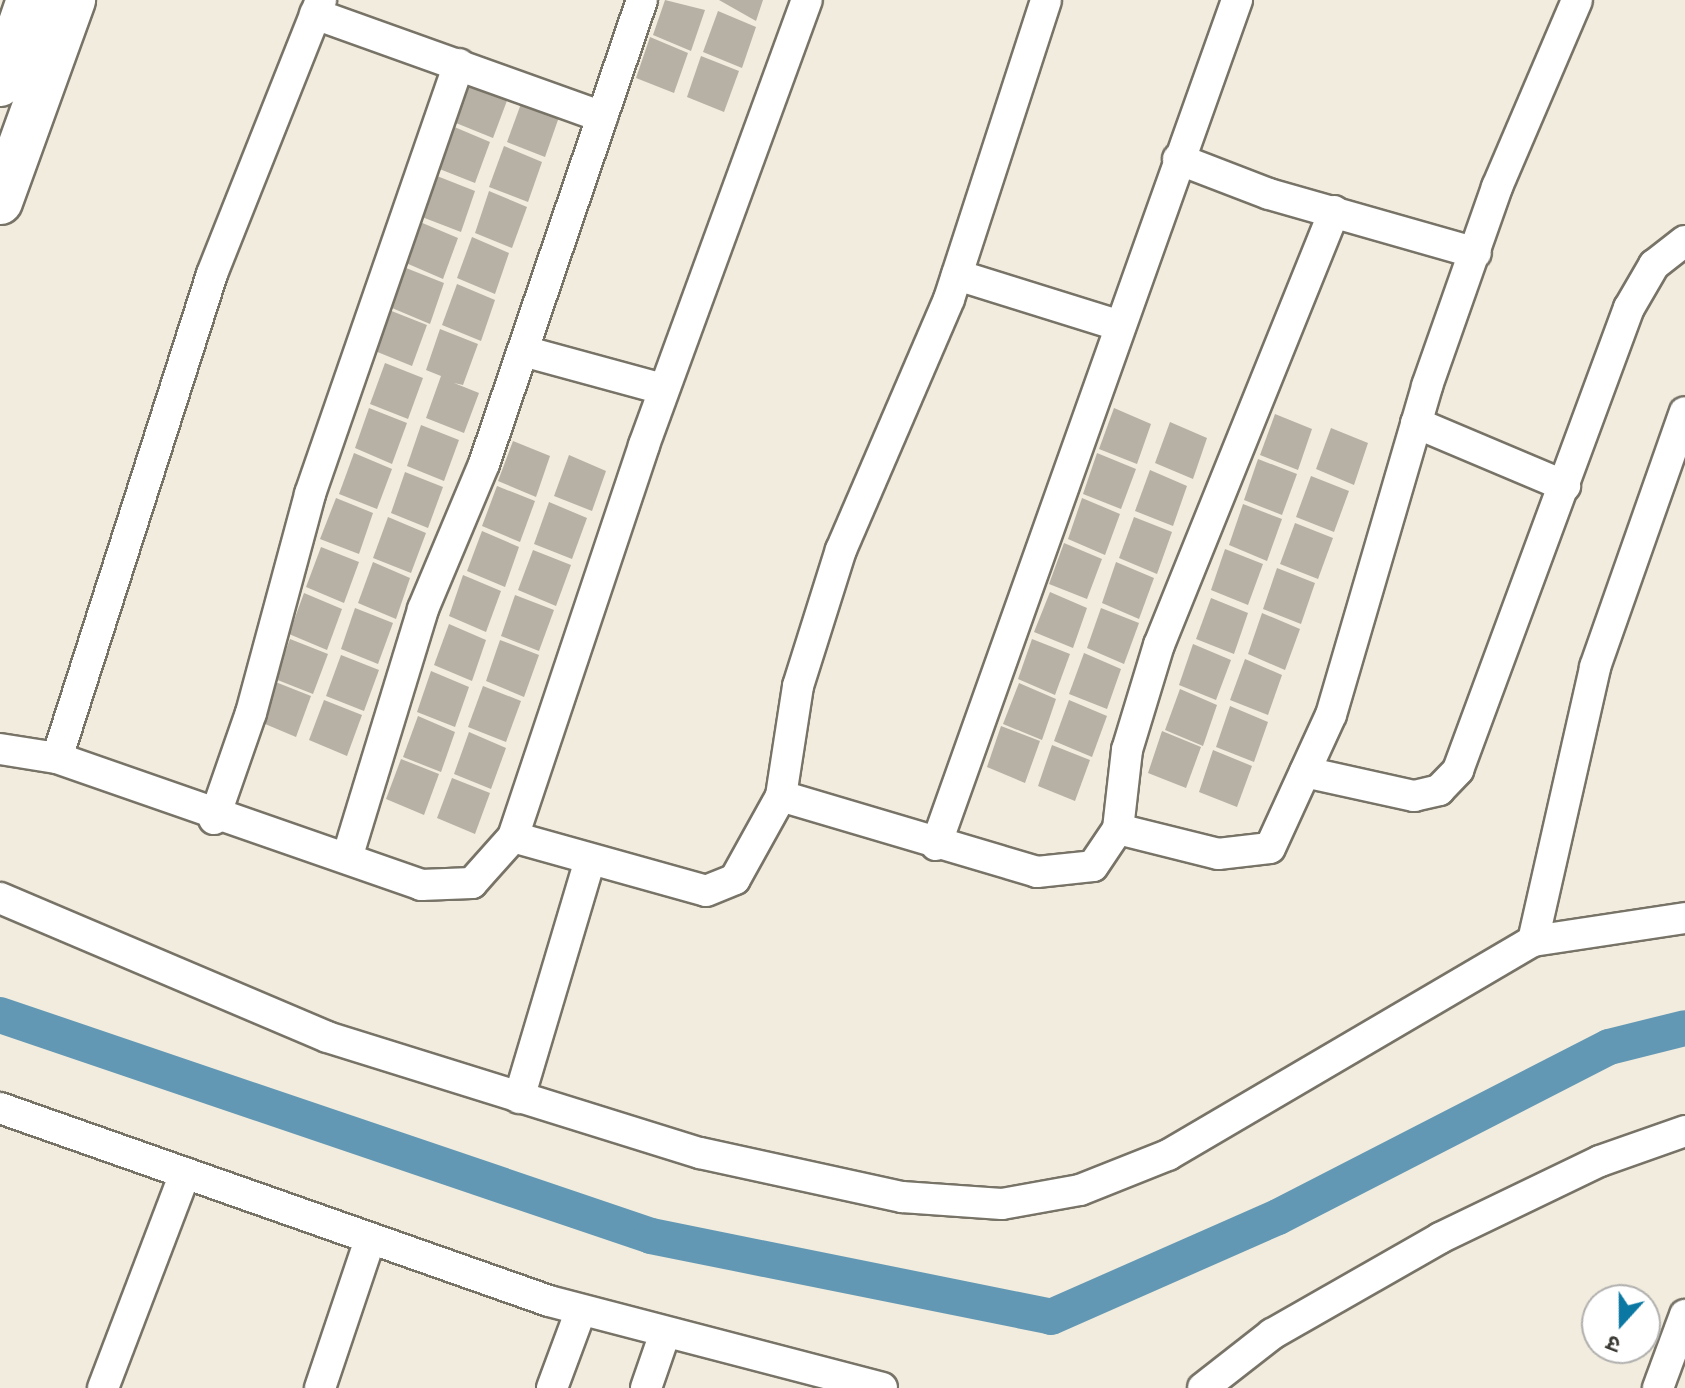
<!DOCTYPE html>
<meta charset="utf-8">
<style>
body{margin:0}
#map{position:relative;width:1685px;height:1388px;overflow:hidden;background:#f1ecde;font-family:Commissioner,"Noto Sans Devanagari",sans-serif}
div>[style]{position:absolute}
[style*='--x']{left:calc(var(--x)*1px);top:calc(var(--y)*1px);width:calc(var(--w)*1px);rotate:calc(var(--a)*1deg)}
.canal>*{height:36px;margin:-18px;padding:0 18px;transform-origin:18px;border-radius:18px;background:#6398b4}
.building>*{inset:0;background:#b6b1a4}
.roads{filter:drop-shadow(2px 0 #787367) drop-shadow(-2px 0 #787367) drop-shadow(0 2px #787367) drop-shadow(0 -2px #787367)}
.street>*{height:30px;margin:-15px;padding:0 15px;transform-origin:15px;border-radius:15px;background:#fff}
.secondary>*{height:44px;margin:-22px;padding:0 22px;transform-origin:22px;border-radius:22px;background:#fff}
span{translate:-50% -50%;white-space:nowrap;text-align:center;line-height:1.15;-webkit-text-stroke:8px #fff;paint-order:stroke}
.north{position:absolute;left:1581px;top:1284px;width:80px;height:80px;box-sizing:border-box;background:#fff;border:2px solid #b1b0ae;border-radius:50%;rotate:201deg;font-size:22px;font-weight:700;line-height:32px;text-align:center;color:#3b3934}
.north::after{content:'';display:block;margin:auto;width:28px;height:36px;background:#0a78a2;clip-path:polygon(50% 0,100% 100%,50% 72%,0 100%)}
</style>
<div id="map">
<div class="canal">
<div style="--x:0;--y:1015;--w:687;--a:18.75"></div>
<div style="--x:651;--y:1236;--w:408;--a:11.4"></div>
<div style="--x:1051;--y:1317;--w:248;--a:-23.8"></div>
<div style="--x:1278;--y:1217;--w:372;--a:-27.2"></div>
<div style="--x:1609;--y:1047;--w:78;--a:-14"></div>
</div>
<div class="building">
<div style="clip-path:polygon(665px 0,705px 10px,691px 51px,653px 35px)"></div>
<div style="clip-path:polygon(719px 0,763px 0,756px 21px)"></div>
<div style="clip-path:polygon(718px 11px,756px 27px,742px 68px,703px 52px)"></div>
<div style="clip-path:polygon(650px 37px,688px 53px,674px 93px,636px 78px)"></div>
<div style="clip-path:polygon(701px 56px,739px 71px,724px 112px,687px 97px)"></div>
<div style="clip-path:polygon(470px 82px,508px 98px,493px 138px,456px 123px)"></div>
<div style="clip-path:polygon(522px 101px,559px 117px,545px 157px,507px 142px)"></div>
<div style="clip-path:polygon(452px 126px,490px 142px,475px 183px,437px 168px)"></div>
<div style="clip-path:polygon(504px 146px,542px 162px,528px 202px,489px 187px)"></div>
<div style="clip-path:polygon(437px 176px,475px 191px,461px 232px,422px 217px)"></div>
<div style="clip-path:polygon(489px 191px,527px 207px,512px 248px,475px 233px)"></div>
<div style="clip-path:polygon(420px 222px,458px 238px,443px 279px,406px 263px)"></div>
<div style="clip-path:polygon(472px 237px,509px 253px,495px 294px,457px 278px)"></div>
<div style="clip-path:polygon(406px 268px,444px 283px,430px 324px,392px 308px)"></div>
<div style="clip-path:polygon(457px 284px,495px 300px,481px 341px,442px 325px)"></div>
<div style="clip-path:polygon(389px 310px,427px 325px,412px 366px,375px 351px)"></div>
<div style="clip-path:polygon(440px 329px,478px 344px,463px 385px,454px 383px,479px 393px,464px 433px,426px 418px,441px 376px,426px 370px)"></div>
<div style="clip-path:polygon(385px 363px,423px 378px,408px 419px,370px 404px)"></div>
<div style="clip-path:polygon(369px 408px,407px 423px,392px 464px,355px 448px)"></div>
<div style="clip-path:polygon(1114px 408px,1151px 424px,1137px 464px,1099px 449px)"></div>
<div style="clip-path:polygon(1275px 414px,1312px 429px,1298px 470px,1260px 455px)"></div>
<div style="clip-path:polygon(1170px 422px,1207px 438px,1193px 479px,1155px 463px)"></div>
<div style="clip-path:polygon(421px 425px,459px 440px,444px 481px,407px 466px)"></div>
<div style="clip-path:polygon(1331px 428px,1368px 443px,1354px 485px,1316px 469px)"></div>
<div style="clip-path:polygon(513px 441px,550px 456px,536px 497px,498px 481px)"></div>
<div style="clip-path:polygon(354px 453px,392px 469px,377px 509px,339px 494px)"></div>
<div style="clip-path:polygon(1097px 453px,1136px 469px,1121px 509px,1083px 494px)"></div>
<div style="clip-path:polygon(569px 455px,606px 471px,592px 511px,554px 496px)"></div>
<div style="clip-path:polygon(1258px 459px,1297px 474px,1282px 515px,1244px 500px)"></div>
<div style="clip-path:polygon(1150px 470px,1187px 486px,1173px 526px,1135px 511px)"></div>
<div style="clip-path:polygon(405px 472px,443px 487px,428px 528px,391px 513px)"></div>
<div style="clip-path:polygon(1311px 476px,1349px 491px,1334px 532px,1296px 517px)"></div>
<div style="clip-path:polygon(497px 486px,535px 501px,520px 542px,482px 526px)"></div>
<div style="clip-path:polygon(336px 498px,373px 513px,359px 554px,320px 539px)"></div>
<div style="clip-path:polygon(1082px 498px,1120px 514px,1105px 555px,1068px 539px)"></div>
<div style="clip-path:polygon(549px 502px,587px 518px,572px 559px,534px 544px)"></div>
<div style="clip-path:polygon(1243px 504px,1282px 519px,1267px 561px,1229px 545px)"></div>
<div style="clip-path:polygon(388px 517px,426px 533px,411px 573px,373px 558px)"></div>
<div style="clip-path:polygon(1134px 517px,1172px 532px,1157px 574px,1119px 558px)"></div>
<div style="clip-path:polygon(1295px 523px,1333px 538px,1318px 579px,1280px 564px)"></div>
<div style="clip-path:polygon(482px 531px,519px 547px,505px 587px,467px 571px)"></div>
<div style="clip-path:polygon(1064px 543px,1102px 559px,1087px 599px,1049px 584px)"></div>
<div style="clip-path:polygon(321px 547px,359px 562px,344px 603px,306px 587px)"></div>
<div style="clip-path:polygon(1225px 549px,1263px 564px,1248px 605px,1211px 590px)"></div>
<div style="clip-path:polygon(533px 550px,571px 565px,556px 606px,518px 590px)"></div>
<div style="clip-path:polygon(373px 562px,410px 578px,396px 619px,358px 603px)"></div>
<div style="clip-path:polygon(1116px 562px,1154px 578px,1139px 619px,1102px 603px)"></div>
<div style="clip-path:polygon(1277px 568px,1315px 583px,1301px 624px,1263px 609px)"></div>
<div style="clip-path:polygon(463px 575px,501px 591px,486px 632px,449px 616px)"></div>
<div style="clip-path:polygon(1050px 592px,1087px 608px,1073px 648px,1034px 632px)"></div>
<div style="clip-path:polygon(304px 593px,342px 609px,327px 650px,289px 634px)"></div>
<div style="clip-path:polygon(515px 595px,554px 610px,539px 651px,501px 636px)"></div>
<div style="clip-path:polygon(1211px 598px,1248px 613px,1234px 654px,1196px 639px)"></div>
<div style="clip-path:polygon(355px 608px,393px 623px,378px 664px,341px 649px)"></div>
<div style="clip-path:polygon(1101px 608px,1139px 623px,1124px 664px,1087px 648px)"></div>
<div style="clip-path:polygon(1262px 613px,1300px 629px,1285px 670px,1248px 654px)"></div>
<div style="clip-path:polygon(449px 624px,486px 640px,472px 681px,434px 665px)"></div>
<div style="clip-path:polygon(290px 639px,328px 654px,313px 694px,275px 679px)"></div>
<div style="clip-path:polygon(1032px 639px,1070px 654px,1055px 695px,1018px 679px)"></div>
<div style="clip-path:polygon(500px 640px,539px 655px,524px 697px,486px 681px)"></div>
<div style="clip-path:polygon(1193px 644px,1231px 660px,1216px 700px,1179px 685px)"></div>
<div style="clip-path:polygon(1084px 653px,1121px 669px,1107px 709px,1069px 694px)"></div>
<div style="clip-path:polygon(341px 655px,379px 670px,364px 711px,326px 696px)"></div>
<div style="clip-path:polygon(1245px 659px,1282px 675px,1268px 715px,1230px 700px)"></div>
<div style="clip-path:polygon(431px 671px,469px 687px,455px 727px,417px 712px)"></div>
<div style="clip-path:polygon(273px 681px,311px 696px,296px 737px,258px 721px)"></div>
<div style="clip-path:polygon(1019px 683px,1056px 699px,1042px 740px,1003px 724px)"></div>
<div style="clip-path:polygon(483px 686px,521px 701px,506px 742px,468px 727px)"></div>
<div style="clip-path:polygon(1180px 689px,1217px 705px,1203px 746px,1165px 730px)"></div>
<div style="clip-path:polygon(324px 700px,362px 715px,347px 756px,309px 740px)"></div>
<div style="clip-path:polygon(1069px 700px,1107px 716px,1092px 757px,1054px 741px)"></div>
<div style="clip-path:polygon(1230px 706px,1268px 722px,1254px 762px,1216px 747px)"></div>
<div style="clip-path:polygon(418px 716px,455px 732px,441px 772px,403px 757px)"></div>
<div style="clip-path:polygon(1001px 726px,1040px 741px,1025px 783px,987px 767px)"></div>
<div style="clip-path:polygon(1162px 731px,1201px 747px,1186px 788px,1148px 773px)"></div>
<div style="clip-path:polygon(469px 732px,506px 748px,491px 789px,454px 774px)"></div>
<div style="clip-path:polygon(1052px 745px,1090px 760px,1075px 801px,1038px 786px)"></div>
<div style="clip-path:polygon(1213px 750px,1252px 766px,1237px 807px,1199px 792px)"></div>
<div style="clip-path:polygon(401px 759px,439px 774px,424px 815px,386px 799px)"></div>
<div style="clip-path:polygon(452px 778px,490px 793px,475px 834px,437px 818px)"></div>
</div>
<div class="roads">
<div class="street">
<div style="--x:321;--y:0;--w:295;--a:111.7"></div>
<div style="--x:212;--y:274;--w:508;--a:107.76"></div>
<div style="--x:57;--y:758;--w:386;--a:19.2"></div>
<div style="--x:421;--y:885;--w:51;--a:-2.2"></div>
<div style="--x:472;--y:883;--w:62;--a:-48.3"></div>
<div style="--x:513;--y:837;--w:200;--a:15.6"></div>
<div style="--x:706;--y:891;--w:31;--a:-22"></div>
<div style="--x:735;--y:879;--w:95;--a:-61"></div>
<div style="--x:781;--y:796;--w:267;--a:16.5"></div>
<div style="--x:1037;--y:872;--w:56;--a:-6.1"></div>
<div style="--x:1093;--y:866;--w:45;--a:-56"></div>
<div style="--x:1118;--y:829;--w:103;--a:14"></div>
<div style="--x:1218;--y:854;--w:52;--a:-6.6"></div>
<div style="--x:1270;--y:848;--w:146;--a:-65.4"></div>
<div style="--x:1331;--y:715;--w:343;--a:-73.7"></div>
<div style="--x:1427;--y:386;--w:211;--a:-70.6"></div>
<div style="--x:1497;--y:187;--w:203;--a:-66.8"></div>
<div style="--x:315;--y:14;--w:305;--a:19.7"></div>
<div style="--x:1178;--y:159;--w:97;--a:21"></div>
<div style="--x:1269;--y:194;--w:215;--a:15.9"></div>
<div style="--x:957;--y:275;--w:169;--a:17.3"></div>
<div style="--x:523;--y:351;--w:145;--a:15.2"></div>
<div style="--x:1416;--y:423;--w:162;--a:22.9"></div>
<div style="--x:0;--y:749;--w:58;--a:9"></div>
<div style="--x:1305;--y:772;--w:112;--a:12.4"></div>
<div style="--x:1414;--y:796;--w:26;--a:-13"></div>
<div style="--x:1439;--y:790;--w:28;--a:-46"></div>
<div style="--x:1458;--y:770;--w:493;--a:-69.7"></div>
<div style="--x:1629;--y:308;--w:50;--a:-59.8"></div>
<div style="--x:1654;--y:265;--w:39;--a:-38"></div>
<div style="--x:781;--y:796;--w:111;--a:-81.2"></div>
<div style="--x:798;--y:686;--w:143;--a:-72.5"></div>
<div style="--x:841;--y:550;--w:273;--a:-66.7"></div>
<div style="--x:949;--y:299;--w:314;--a:-72"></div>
<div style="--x:214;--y:819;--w:112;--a:-70.8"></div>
<div style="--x:251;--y:713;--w:227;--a:-74.9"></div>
<div style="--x:310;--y:494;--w:455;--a:-70.9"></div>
<div style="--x:1118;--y:829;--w:80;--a:-83.5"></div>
<div style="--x:1127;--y:750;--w:110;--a:-73.1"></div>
<div style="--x:1159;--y:645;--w:468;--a:-68"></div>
<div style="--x:513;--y:837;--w:413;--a:-71.5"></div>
<div style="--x:644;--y:445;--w:474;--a:-69.9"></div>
<div style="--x:936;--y:845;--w:897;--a:-70.39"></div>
<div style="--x:347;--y:858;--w:260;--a:-73"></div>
<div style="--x:423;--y:609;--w:157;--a:-67.2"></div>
<div style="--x:484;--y:464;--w:490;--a:-71.2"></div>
<div style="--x:0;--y:898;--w:355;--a:23"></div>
<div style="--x:327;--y:1037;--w:391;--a:17.3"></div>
<div style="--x:700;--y:1153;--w:207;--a:12.3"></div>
<div style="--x:902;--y:1197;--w:100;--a:4"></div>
<div style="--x:1002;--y:1204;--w:79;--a:-10.2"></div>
<div style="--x:1080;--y:1190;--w:95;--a:-21.7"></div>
<div style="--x:1168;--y:1155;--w:423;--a:-30.4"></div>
<div style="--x:1533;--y:941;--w:281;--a:-77.2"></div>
<div style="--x:1595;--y:667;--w:270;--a:-70.6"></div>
<div style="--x:1533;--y:941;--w:154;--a:-8.6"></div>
<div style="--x:519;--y:1098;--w:248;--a:-73.4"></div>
<div style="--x:0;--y:1108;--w:582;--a:19.37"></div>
<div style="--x:549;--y:1301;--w:344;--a:14.6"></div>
<div style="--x:103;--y:1388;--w:230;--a:-69.1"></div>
<div style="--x:320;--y:1388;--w:157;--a:-71.4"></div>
<div style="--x:552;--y:1388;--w:83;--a:-69.6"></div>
<div style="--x:646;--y:1388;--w:58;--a:-70.9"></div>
<div style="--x:1203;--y:1388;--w:88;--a:-38"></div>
<div style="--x:1272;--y:1334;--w:193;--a:-29.7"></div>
<div style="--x:1440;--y:1238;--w:178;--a:-25.7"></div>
<div style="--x:1600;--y:1161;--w:90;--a:-19.4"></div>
<div style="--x:1658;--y:1388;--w:78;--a:-69.7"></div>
</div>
<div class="secondary">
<div style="--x:0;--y:84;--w:89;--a:-71"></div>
<div style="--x:0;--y:202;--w:215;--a:-70.1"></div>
</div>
</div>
<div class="north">उ</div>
</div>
